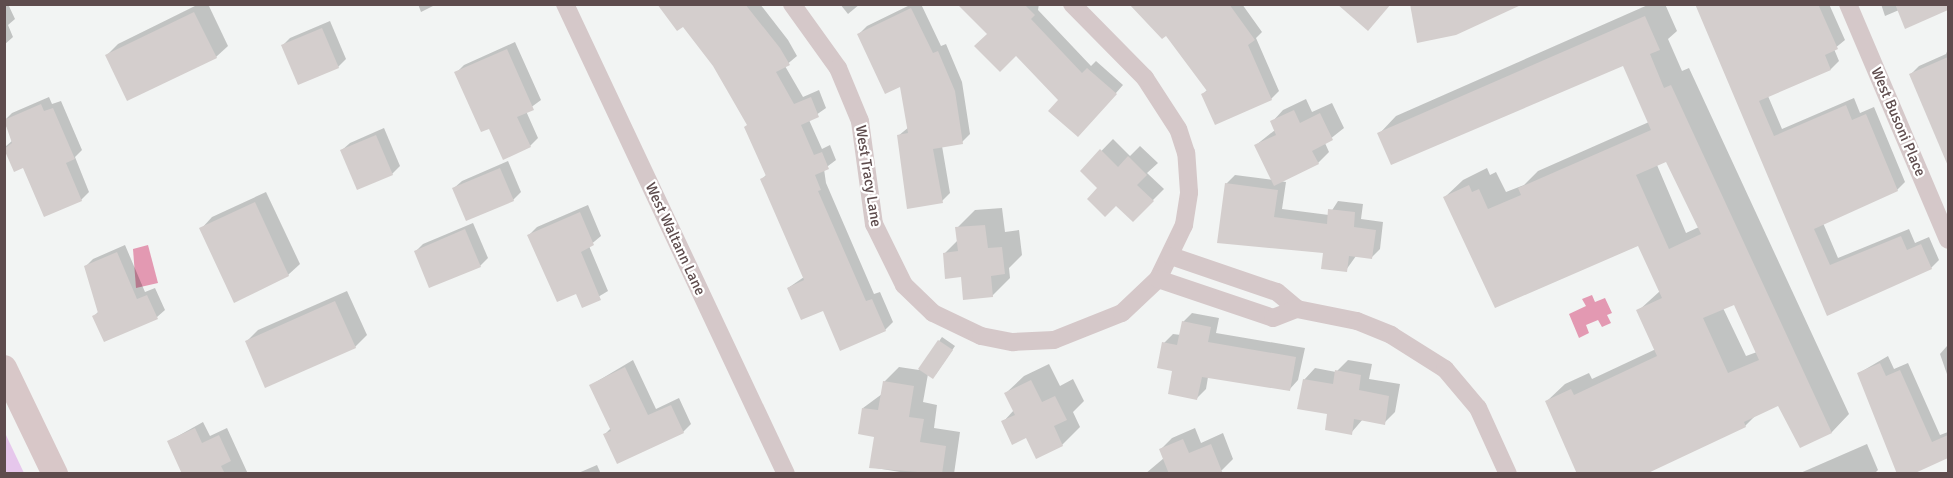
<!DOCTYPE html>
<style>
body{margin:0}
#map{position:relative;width:1953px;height:478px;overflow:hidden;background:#f2f4f3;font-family:Signika,sans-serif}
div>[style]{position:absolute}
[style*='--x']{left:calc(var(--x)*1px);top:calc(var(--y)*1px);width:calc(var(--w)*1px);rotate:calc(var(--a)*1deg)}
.green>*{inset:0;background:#e6c7ec}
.water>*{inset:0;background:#e399b2}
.shadow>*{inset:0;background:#0003}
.building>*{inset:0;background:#d4cecd}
.street>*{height:18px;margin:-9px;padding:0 9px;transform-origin:9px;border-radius:9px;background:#d5c8c9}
.secondary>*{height:26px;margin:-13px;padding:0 13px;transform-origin:13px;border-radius:13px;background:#d8c7c8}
span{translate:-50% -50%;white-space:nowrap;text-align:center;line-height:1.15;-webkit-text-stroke:4.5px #fff;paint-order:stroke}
.street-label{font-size:15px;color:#5e4c4d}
.frame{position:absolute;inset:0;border:6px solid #5e4c4d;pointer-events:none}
</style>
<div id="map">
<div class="green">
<div style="clip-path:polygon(5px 433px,24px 473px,5px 473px)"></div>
</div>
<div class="water">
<div style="clip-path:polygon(148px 245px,158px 283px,136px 288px,133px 249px)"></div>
<div style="clip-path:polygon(1592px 295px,1595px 302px,1605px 298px,1612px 313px,1607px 315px,1611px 323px,1602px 327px,1598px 320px,1586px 325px,1589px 333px,1579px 338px,1569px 314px,1586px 306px,1582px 299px)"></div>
</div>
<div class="shadow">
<div style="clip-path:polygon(4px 4px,8px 4px,15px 19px,8px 25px,13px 37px,4px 45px)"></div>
<div style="clip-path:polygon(199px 4px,208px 4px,228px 46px,216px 57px,107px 55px,118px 44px)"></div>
<div style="clip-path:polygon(418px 4px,437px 4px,421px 12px)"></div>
<div style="clip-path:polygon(661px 4px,760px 4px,788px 40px,797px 56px,785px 66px,803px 97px,819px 90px,826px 108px,809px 120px,822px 149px,830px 145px,836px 160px,824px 169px,826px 183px,874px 294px,880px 292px,893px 322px,885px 330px,788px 288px,804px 277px,762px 179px,767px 174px,748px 124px,714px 65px,684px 24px)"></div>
<div style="clip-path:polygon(840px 4px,860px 4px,848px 14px)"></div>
<div style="clip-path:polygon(912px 4px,921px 4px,941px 46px,946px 44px,962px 82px,970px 134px,962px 142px,942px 146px,950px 193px,942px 201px,898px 136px,909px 127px,901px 85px,859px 34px,867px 26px)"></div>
<div style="clip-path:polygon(959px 4px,1039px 4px,1038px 10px,1091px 66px,1096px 61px,1123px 85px,1086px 127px,1017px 53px)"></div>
<div style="clip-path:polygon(1131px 4px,1242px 4px,1262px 32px,1256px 38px,1279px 91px,1271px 99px,1203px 94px,1208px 89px,1166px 34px)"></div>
<div style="clip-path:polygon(evenodd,1650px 4px,1665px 4px,1677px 31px,1668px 39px,1682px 71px,1689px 68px,1849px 414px,1832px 432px,1801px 446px,1779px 404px,1757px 414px,1745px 426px,1547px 401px,1565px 384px,1589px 373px,1592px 379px,1656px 349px,1638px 311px,1660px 291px,1639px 245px,1495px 306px,1445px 197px,1463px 180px,1487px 168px,1490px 175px,1496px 172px,1506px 192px,1524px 185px,1538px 171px,1649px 122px,1624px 64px,1379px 134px,1396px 116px,1650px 4px,1667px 160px,1699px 227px,1686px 233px,1657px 165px,1667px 160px,1650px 4px,1735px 303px,1757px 352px,1746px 356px,1723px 308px,1735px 303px)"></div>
<div style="clip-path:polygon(1696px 4px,1829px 4px,1845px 40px,1834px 49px,1839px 61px,1831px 69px,1768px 96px,1782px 129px,1854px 98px,1860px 113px,1874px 107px,1905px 182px,1897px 190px,1823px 223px,1838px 258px,1909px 229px,1915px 243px,1929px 237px,1939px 260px,1931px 268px,1828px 314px)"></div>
<div style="clip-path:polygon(1881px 4px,1948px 4px,1948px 8px,1906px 27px,1899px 10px,1885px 16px)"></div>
<div style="clip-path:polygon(330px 21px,346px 59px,338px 67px,282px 46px,290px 38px)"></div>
<div style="clip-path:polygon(515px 42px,541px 100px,526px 111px,538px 138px,530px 146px,490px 127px,456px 73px,464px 65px)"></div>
<div style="clip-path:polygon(1948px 49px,1948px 142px,1941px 145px,1911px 74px,1919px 66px,1946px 54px)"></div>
<div style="clip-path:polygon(49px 97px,52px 104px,61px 101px,82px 150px,75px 157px,89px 192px,81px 200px,24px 166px,15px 170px,5px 147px,13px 140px,4px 121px,12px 113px)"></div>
<div style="clip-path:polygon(1306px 99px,1312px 112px,1332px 103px,1344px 128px,1325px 143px,1329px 152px,1318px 163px,1279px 181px,1286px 182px,1282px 209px,1329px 215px,1338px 201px,1363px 204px,1361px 219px,1383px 222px,1380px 249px,1371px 258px,1356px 256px,1346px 270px,1324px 252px,1219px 241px,1226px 184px,1235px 175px,1273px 180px,1256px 145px,1275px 130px,1272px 122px,1283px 110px)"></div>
<div style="clip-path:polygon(384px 128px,400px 166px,392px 174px,342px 150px,350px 143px)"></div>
<div style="clip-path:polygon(1113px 139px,1130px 156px,1140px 146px,1158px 163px,1147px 173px,1164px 189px,1133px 220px,1082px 171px)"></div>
<div style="clip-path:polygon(508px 161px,521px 192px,513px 200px,454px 188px,462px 181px)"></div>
<div style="clip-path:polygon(266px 192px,300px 264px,288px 275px,201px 229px,212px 217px)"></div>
<div style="clip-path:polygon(588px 205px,601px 236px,589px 246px,608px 291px,583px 306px,577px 292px,529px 235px,537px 227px)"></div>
<div style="clip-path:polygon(1002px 208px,1005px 232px,1019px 230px,1022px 255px,1009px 268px,1010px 278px,992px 296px,962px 276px,945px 253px,958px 240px,957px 228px,975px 210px)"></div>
<div style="clip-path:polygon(473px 223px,488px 258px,480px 266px,415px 252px,423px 244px)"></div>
<div style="clip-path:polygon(125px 245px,145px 292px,155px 288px,165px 310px,157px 317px,94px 316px,99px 311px,85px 267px,93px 259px)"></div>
<div style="clip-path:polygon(347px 291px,367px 335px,355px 347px,246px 342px,258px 330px)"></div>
<div style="clip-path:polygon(1192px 313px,1219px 318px,1216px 333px,1305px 348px,1298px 380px,1289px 390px,1208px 377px,1206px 389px,1197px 398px,1174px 370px,1164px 343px,1173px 334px,1181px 335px,1183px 322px)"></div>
<div style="clip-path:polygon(942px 337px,955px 346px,936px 374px,928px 374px,923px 402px,937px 405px,934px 428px,960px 432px,954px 474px,912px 474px,870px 467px,875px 436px,863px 408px,882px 394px,884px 382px,899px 367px,919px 370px)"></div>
<div style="clip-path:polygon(1947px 346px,1948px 346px,1948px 377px,1940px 354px)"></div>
<div style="clip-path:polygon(1888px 356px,1894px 369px,1908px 363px,1940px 435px,1948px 432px,1948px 456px,1908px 474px,1859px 373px)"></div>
<div style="clip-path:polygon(633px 360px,656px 409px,679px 398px,691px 424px,683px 432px,605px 434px,611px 428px,591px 385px)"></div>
<div style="clip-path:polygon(1348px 360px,1372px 364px,1369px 379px,1400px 384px,1395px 412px,1384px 423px,1363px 419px,1351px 433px,1329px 413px,1304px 380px,1315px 368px,1336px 372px)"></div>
<div style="clip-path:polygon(1049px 364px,1060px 386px,1073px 379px,1084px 401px,1073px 412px,1080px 427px,1062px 445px,1027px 436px,1003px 422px,1014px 410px,1006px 393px,1024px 376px)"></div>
<div style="clip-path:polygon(203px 422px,210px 436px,227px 428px,248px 474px,184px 474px,169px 441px)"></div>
<div style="clip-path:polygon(1195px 428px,1201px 443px,1223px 433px,1233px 459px,1222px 470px,1213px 474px,1145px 474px,1164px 458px,1161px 449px,1172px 438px)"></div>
<div style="clip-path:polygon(1867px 444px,1878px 470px,1874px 474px,1798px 474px)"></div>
<div style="clip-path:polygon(597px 465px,601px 474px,576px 474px)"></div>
</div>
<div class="building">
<div style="clip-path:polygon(657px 4px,745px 4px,780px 48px,790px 65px,776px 72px,794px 104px,811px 97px,819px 117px,801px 125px,814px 155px,822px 152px,829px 169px,815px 175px,821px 190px,818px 191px,866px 301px,872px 299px,886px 331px,840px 351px,823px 311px,801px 320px,787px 288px,804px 280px,760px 179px,766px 176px,744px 127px,747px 125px,713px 66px,683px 27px,677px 31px)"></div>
<div style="clip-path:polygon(957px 4px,1024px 4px,1035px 15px,1031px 19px,1082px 73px,1087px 68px,1117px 94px,1078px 137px,1048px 111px,1058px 100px,1016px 56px,1000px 72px,974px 46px,987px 34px)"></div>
<div style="clip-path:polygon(1129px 4px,1229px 4px,1255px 40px,1248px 45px,1272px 100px,1215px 125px,1201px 94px,1207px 91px,1166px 36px,1162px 39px)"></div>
<div style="clip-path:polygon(1337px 4px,1391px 4px,1368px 31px)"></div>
<div style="clip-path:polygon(1410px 4px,1521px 4px,1521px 5px,1456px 35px,1417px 43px)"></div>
<div style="clip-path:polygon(1695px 4px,1818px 4px,1838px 49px,1825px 55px,1831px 70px,1759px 101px,1774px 136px,1846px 105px,1852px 120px,1866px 114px,1898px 191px,1814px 229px,1830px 265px,1901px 236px,1907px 250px,1921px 244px,1932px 269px,1827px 316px)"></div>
<div style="clip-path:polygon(1895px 4px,1948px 4px,1948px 10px,1905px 29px)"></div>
<div style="clip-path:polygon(911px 8px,933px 53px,938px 51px,955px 91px,963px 144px,933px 149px,943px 203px,907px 209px,897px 135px,908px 133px,900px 87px,885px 94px,857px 34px)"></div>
<div style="clip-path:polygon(194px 12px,217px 58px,127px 101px,105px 55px)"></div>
<div style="clip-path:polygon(evenodd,1645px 16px,1660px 50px,1650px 54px,1664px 88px,1671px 85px,1832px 433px,1800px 448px,1778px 406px,1744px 422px,1746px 427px,1646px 474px,1577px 474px,1545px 401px,1571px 389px,1574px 395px,1657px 356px,1636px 310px,1662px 298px,1638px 246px,1495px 308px,1443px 197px,1469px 185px,1472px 192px,1479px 189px,1488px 209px,1521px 195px,1518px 188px,1651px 130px,1623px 66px,1391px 165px,1377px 133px,1645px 16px,1666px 162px,1701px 234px,1669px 249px,1636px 175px,1666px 162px,1645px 16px,1734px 305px,1759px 360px,1728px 373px,1703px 318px,1734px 305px)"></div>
<div style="clip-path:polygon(322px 28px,339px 68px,298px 85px,281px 45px)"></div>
<div style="clip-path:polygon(507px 49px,534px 110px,517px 117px,531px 147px,503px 160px,489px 129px,481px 132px,454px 72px)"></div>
<div style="clip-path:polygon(1948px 57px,1948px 166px,1909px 74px)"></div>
<div style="clip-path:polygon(41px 104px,44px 111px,53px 108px,75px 159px,66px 163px,82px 201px,44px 217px,23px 168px,14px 172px,4px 149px,12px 143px,4px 120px)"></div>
<div style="clip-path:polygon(1294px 110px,1300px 123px,1320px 113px,1333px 140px,1312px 151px,1319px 164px,1274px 186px,1254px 145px,1276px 135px,1270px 121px)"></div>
<div style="clip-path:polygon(376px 135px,393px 175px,357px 190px,340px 150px)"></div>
<div style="clip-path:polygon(1100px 149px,1118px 167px,1128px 156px,1147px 175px,1137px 185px,1154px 201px,1133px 222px,1116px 206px,1105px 217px,1087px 199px,1097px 188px,1080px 171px)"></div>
<div style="clip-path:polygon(500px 168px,514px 201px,466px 221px,452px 188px)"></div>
<div style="clip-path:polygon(1225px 183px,1278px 190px,1274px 217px,1327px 224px,1328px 209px,1355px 212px,1354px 227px,1376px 230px,1372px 259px,1349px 256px,1347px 272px,1321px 269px,1323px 253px,1217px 243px)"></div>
<div style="clip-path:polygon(255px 202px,289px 276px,234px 303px,199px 228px)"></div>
<div style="clip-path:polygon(580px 212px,594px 245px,581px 252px,601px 300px,582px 308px,576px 294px,557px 302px,527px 235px)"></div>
<div style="clip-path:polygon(985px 225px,988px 248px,1002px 247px,1005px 274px,991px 276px,993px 297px,963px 300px,961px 277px,945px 279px,943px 253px,958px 251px,955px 227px)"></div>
<div style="clip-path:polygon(465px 229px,481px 267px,429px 288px,414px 251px)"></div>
<div style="clip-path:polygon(117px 252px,137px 299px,147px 295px,158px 319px,104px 342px,92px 316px,98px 313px,84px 266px)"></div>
<div style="clip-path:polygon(335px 301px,356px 348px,265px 388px,245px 341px)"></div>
<div style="clip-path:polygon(1182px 321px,1211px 327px,1208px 342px,1296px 357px,1290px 391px,1202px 377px,1197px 400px,1168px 394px,1172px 371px,1157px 368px,1162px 342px,1177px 345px)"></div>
<div style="clip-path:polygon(938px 340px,953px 350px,933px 379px,918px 369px)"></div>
<div style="clip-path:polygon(1880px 363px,1886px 376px,1900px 370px,1932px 442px,1948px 435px,1948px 458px,1913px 474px,1897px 474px,1857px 373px)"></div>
<div style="clip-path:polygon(625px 367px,648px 415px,671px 405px,684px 433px,617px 464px,603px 434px,611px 431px,589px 385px)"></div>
<div style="clip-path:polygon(1335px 370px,1361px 375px,1359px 390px,1389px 396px,1385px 425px,1354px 419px,1352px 435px,1325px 430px,1327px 414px,1297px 409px,1303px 379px,1333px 384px)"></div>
<div style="clip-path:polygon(1031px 380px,1042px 402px,1055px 396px,1067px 420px,1054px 426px,1063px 446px,1036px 459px,1026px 438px,1012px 445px,1001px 421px,1015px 415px,1004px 393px)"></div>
<div style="clip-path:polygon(883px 381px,914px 386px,909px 417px,924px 419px,920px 442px,946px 446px,942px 474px,869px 468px,874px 437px,858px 434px,862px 408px,878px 410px)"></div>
<div style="clip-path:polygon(195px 428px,202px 443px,219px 435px,231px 461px,221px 466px,225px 474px,182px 474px,167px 441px)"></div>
<div style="clip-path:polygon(1183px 439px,1189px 453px,1211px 444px,1223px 474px,1169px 474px,1159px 449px)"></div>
</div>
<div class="street">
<div style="--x:565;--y:4;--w:519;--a:64.82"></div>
<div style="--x:792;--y:4;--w:79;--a:54.3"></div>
<div style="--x:838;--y:68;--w:57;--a:67.5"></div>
<div style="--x:860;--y:121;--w:104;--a:82.3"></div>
<div style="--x:874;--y:224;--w:68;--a:63.8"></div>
<div style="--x:904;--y:285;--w:40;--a:44"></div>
<div style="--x:933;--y:313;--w:53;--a:25.6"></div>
<div style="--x:981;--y:336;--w:33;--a:11"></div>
<div style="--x:1013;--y:342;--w:41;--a:-2.8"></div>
<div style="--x:1054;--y:340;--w:73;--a:-21.7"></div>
<div style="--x:1122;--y:313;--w:50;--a:-43.4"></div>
<div style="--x:1158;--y:279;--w:60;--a:-64.3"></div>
<div style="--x:1184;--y:225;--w:33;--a:-81"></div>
<div style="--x:1189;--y:192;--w:39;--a:-94"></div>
<div style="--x:1186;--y:153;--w:25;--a:-108"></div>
<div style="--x:1178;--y:129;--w:61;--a:-122.9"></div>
<div style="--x:1145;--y:78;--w:104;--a:-134.6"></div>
<div style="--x:1848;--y:4;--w:256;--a:67"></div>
<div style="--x:1171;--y:256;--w:112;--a:18.8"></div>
<div style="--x:1277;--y:292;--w:26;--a:40"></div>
<div style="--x:1297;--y:309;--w:61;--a:11.3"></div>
<div style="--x:1357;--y:321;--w:37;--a:22"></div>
<div style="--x:1391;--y:335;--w:64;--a:32.2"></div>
<div style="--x:1445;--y:369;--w:51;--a:49.8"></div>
<div style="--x:1478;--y:408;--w:72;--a:65.6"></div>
<div style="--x:1158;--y:279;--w:121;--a:18.7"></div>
<div style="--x:1273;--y:318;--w:26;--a:-21"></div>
</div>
<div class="secondary">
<div style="--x:4;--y:368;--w:118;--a:64.3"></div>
</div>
<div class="street-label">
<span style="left:1898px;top:122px;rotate:67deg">West Busoni Place</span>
<span style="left:868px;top:176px;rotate:81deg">West Tracy Lane</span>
<span style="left:675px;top:239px;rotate:65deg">West Waltann Lane</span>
</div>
<div class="frame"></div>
</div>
